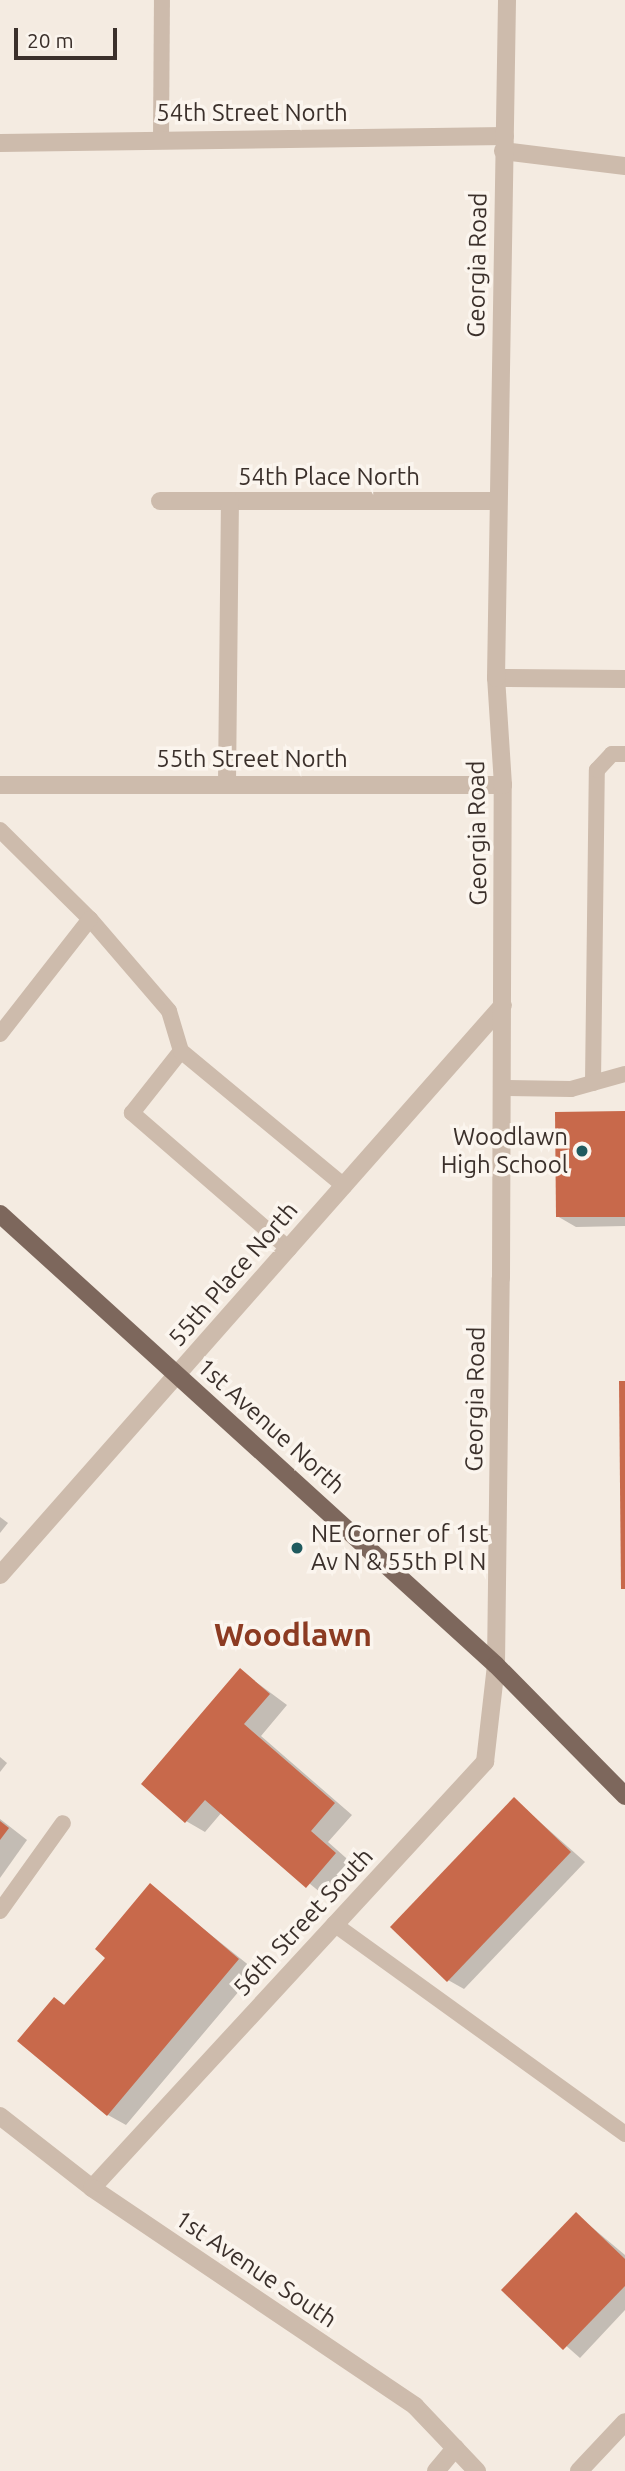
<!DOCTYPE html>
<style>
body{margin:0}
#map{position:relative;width:625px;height:2471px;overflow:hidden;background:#f4ebe1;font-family:Ubuntu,sans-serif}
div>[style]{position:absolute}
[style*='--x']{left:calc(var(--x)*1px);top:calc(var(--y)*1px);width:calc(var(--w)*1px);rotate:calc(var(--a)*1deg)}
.shadow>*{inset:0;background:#0003}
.building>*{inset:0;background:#c8694b}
.service>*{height:16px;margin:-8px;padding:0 8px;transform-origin:8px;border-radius:8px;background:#cdbbac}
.minor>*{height:18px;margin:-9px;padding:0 9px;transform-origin:9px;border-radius:9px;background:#cdbbac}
.tertiary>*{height:18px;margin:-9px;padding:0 9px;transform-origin:9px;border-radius:9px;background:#cdbbac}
.primary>*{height:18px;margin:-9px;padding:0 9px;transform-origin:9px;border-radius:9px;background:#7d675c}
.dots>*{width:19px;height:19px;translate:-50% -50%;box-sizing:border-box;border:4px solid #fbf5ee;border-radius:50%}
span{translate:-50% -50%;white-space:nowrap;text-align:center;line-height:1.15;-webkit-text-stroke:7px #fbf5ee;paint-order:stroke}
.street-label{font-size:24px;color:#3b302b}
.poi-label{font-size:24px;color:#3b302b}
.right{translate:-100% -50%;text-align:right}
.left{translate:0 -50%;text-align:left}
.district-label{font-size:32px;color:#8c3b22;font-weight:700}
.scale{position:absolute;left:14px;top:28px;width:103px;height:32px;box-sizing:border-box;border:4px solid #3b302b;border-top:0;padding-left:9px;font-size:21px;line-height:24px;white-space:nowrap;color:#3b302b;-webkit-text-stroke:5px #fbf5ee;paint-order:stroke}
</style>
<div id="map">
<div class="shadow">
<div style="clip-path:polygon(625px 1113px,625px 1226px,576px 1227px,557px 1216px)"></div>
<div style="clip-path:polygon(0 1517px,8px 1523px,0 1533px)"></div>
<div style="clip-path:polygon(240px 1670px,287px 1705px,261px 1736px,352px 1815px,328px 1842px,354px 1865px,326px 1897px,222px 1812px,205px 1832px,186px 1821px)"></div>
<div style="clip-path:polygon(0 1757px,7px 1763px,0 1772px)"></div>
<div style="clip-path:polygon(514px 1799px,585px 1862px,464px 1989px,448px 1980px)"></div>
<div style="clip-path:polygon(0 1819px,27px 1840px,0 1878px)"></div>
<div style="clip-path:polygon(150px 1886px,256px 1971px,126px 2125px,108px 2115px,55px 1999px,66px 2006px,107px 1957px)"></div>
<div style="clip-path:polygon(576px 2214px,625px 2255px,625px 2310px,580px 2358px,503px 2290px)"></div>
</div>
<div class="building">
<div style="clip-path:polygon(625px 1111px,625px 1217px,556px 1217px,555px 1112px)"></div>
<div style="clip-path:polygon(619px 1381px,625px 1381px,625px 1589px,621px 1589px)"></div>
<div style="clip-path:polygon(240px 1668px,270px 1694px,244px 1724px,335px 1803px,311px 1831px,336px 1853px,306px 1888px,205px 1800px,185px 1823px,141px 1784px)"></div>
<div style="clip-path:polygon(514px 1797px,571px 1852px,447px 1982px,390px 1927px)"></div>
<div style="clip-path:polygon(0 1821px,9px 1828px,0 1840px)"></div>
<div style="clip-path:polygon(150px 1883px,239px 1959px,107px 2116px,17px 2041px,54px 1997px,64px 2005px,105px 1958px,95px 1949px)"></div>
<div style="clip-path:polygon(576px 2212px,625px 2259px,625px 2286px,563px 2350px,501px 2290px)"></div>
</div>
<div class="service">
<div style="--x:161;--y:138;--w:138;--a:-89.6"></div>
<div style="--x:0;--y:830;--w:127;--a:44.7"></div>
<div style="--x:90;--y:919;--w:121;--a:49.3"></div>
<div style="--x:169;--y:1011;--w:42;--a:73.3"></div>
<div style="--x:0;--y:1034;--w:146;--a:-52"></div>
<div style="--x:593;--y:1083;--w:313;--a:-89.3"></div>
<div style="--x:597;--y:770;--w:22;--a:-47"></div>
<div style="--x:612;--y:754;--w:13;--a:0"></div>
<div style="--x:502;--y:1088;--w:69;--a:0.8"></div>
<div style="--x:571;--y:1089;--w:56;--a:-15.5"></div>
<div style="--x:289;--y:1249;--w:208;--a:-139.1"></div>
<div style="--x:132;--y:1113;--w:79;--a:-51.7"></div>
<div style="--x:181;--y:1051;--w:212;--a:39.6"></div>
<div style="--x:0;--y:1911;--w:108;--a:-54.4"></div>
<div style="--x:334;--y:1924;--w:359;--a:35.8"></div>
</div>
<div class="minor">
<div style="--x:0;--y:143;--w:505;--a:-0.79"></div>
<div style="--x:503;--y:151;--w:123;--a:7"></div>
<div style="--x:160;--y:501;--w:338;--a:0"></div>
<div style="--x:496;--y:678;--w:129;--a:0.4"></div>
<div style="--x:227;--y:783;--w:282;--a:-89.4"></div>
<div style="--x:0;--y:785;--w:503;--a:0"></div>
<div style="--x:0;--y:1575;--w:760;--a:-48.57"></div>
<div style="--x:92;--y:2188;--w:580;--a:-47.31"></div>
<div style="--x:485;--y:1762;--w:98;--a:-83.5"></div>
<div style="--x:496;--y:1665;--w:387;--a:-89.3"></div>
<div style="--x:501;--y:1278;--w:493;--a:-89.8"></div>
<div style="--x:503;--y:785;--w:107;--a:-93.7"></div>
<div style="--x:496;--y:678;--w:678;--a:-89.07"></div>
<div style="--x:436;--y:2471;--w:30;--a:-50"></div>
<div style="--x:579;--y:2471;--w:67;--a:-46.8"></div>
</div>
<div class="tertiary">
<div style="--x:0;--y:2116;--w:117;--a:38"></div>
<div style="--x:92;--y:2188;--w:390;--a:34"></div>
<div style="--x:415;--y:2406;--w:90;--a:46.4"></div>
</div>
<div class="primary">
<div style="--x:0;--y:1214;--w:670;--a:42.28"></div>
<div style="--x:496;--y:1665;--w:184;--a:45.4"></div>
</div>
<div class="dots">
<div style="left:582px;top:1151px;background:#1f5a5e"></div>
<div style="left:297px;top:1548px;background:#1f5a5e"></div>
</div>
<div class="street-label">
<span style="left:252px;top:113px">54th Street North</span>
<span style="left:477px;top:265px;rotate:-89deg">Georgia Road</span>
<span style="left:329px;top:477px">54th Place North</span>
<span style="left:252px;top:759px">55th Street North</span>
<span style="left:477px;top:833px;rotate:-91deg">Georgia Road</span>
<span style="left:233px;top:1274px;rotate:-49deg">55th Place North</span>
<span style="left:475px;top:1399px;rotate:-89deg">Georgia Road</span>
<span style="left:271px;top:1426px;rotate:42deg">1st Avenue North</span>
<span style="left:303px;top:1922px;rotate:-47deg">56th Street South</span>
<span style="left:256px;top:2269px;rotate:34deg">1st Avenue South</span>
</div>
<div class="poi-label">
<span class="right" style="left:568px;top:1151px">Woodlawn<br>High School</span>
<span class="left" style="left:311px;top:1548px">NE Corner of 1st<br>Av N &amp; 55th Pl N</span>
</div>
<div class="district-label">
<span style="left:293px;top:1634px">Woodlawn</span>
</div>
<div class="scale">20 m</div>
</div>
